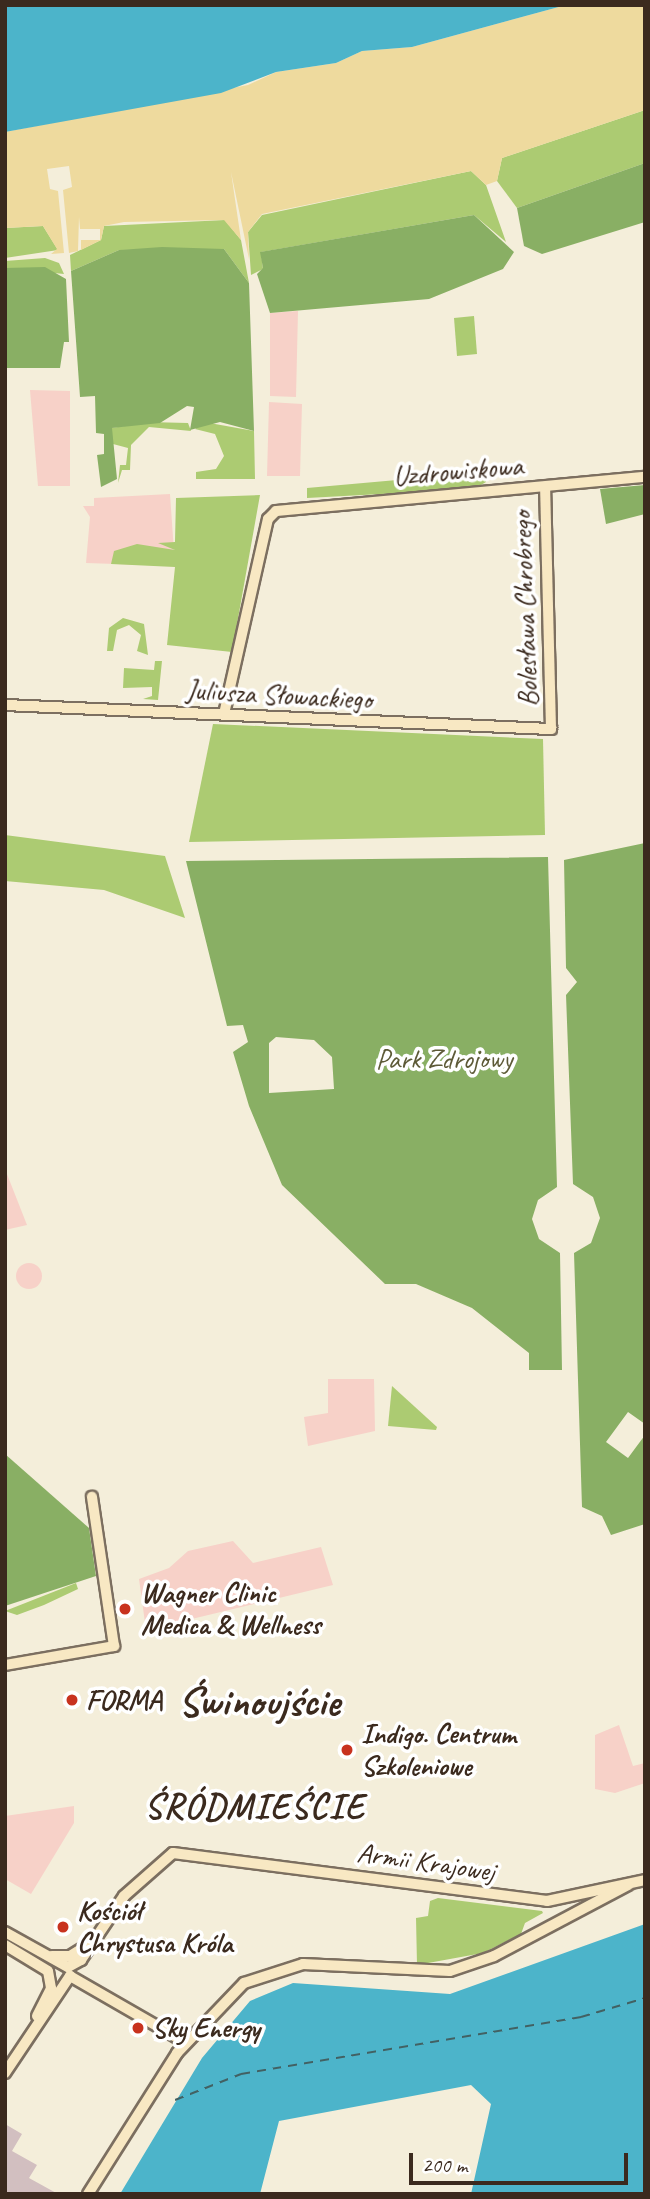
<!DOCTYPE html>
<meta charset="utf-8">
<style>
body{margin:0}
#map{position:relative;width:650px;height:2199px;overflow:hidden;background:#f4eeda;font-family:Caveat,sans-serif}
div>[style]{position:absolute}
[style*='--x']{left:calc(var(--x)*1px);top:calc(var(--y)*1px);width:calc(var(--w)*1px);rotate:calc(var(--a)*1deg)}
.built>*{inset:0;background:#f7d1c8}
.round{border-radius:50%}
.industrial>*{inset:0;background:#d2bfc0}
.green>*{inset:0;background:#accb72}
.forest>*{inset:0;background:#89af64}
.sand>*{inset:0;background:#eeda9e}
.water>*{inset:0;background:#4cb4ca}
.ferry>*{height:2px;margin-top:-1px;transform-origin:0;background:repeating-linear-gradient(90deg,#426163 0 9px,transparent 0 16px)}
.roads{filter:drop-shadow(2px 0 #7c6f60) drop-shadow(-2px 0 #7c6f60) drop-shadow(0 2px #7c6f60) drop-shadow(0 -2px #7c6f60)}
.secondary>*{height:10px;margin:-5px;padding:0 5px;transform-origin:5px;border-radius:5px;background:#f8e8c3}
.dots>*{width:19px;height:19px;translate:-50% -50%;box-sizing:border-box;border:4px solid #fff;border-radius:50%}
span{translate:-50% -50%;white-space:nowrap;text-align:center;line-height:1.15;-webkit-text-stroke:7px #fff;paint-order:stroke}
.street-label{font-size:28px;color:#3b2a1e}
.park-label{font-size:28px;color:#5d5a37}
.poi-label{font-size:28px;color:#3b2a1e;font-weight:700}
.left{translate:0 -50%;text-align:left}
.district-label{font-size:35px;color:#3b2a1e;font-weight:700;letter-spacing:2px}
.town-label{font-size:42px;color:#3b2a1e;font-weight:700}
.frame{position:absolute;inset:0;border:7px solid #3b2a1e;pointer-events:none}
.scale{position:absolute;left:409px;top:2153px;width:219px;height:32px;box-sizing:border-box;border:4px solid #3b2a1e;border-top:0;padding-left:9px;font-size:21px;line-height:24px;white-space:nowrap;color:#3b2a1e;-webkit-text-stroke:5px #fff;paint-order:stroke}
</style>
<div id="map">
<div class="built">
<div style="clip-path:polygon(298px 311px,296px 397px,270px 396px,270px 313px)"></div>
<div style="clip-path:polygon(30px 390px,70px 391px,70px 486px,38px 486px)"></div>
<div style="clip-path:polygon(269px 402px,302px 404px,300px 476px,267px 476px)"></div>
<div style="clip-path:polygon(170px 494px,175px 566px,86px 563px,90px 517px,83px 506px,94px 506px,94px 498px)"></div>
<div style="clip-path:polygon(5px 1169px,27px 1225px,5px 1230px)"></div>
<div class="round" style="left:16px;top:1263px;width:26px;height:26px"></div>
<div style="clip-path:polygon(328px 1379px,374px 1379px,375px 1431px,308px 1446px,304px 1417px,328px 1413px)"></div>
<div style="clip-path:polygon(233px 1541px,253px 1563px,321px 1547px,333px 1585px,146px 1630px,139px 1579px,169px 1568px,188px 1551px)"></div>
<div style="clip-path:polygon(619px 1725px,633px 1766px,645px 1763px,645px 1783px,615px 1793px,595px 1789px,595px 1735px)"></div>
<div style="clip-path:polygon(74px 1806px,74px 1823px,31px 1894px,5px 1879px,5px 1816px)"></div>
</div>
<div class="industrial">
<div style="clip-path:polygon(5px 2124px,22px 2134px,12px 2151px,37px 2165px,29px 2178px,58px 2194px,5px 2194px)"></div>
</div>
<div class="green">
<div style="clip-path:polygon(645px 110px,645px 163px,517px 208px,497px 181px,502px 158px)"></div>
<div style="clip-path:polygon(471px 171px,486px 185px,506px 242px,474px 215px,261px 252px,263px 269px,251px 275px,248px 232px,262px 215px)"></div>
<div style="clip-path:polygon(225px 220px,241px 240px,249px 283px,224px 249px,119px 250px,71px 271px,70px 255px,101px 240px,104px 226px)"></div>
<div style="clip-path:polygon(43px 226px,58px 250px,5px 258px,5px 228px)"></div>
<div style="clip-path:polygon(45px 258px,59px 263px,64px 274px,5px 268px,5px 261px)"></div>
<div style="clip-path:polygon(474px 316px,477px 354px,457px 356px,454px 318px)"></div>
<div style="clip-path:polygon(148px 422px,188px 423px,191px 431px,149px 427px,131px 445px,130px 470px,122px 470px,118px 483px,120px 465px,126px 465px,128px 448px,113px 444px,111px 464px,112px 428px)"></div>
<div style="clip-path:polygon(204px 422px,254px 431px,255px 479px,196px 479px,196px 472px,216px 469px,224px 456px,215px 434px,195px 429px)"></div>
<div style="clip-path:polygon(487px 472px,486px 482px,474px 489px,307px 498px,307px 488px)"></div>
<div style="clip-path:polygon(260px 495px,232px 652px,167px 645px,175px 567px,111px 564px,114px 551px,137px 544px,175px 550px,158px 543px,175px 542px,176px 498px)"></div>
<div style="clip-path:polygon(123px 618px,144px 624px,148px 655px,137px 651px,141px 635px,129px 625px,117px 630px,113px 651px,107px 651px,109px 628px)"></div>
<div style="clip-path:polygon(155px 661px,162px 661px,158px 700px,143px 699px,152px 696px,152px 687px,123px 688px,124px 668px,154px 670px)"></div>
<div style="clip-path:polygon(213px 724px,543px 739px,545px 835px,189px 842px)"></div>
<div style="clip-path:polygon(5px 835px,165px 856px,185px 918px,104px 890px,5px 881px)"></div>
<div style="clip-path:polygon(392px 1386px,437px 1427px,436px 1430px,388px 1426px)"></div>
<div style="clip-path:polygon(76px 1583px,78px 1589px,44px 1605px,17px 1615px,5px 1611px)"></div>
<div style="clip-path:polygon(438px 1898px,542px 1911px,543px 1913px,525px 1923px,521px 1934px,483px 1953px,417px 1965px,416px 1918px,428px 1916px,430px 1901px)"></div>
</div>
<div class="forest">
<div style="clip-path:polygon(645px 163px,645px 222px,542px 254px,524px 246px,517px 208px)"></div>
<div style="clip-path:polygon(474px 215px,514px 252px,503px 269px,429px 299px,270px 313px,257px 274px,263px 268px,260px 252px)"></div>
<div style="clip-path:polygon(162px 247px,224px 249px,249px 283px,254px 431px,220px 422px,190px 430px,194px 407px,187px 406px,160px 423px,112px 428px,117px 479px,101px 487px,97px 455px,104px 454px,104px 434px,96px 433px,95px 396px,80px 397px,71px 271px,119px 250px)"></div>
<div style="clip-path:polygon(45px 267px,66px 279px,69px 342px,64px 342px,60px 368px,5px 368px,5px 268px)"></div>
<div style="clip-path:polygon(645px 485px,645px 514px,606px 524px,600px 489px)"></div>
<div style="clip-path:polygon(645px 843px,645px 1424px,628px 1412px,606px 1442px,628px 1458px,645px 1435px,645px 1524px,611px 1535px,602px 1516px,582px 1507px,574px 1253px,591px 1243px,600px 1218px,593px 1197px,573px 1184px,566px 995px,577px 982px,566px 968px,564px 860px)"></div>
<div style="clip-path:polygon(evenodd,548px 857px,557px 1187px,538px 1200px,532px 1219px,539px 1239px,560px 1253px,562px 1370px,529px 1370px,529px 1353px,472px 1308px,416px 1284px,385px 1284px,282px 1185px,249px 1106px,233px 1052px,248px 1042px,243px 1025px,227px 1026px,186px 861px,548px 857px,276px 1037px,314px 1040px,332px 1057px,334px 1089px,269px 1093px,269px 1043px,276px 1037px)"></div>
<div style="clip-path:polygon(5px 1454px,89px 1528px,96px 1576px,5px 1606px)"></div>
</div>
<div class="sand">
<div style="clip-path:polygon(566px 5px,645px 5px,645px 110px,502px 158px,497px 181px,486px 185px,471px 171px,262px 214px,248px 232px,249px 259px,231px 172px,241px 240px,224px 220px,124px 222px,104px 226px,101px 240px,81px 250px,81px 240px,100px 240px,100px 229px,80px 229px,79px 217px,78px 251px,69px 253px,63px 190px,72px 187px,69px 166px,47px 169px,50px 189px,58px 191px,64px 253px,51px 254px,57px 249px,43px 226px,5px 228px,5px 132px,248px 85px,276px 72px,336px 63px,362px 51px,412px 47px)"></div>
</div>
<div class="water">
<div style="clip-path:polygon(5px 5px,566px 5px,412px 47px,362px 51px,336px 63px,276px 72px,221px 93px,5px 132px)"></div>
<div style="clip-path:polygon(645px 1924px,645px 2194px,471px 2194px,491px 2104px,471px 2085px,279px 2121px,260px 2194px,120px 2194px,202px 2058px,250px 2001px,293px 1983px,450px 1994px)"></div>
</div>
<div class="ferry">
<div style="--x:175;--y:2100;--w:71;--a:-21.5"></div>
<div style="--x:241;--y:2074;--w:345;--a:-9.5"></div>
<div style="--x:581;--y:2017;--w:67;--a:-16.5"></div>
</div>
<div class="roads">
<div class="secondary">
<div style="--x:5;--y:705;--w:547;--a:2.52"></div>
<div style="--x:551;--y:729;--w:242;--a:-91.4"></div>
<div style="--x:224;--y:714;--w:200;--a:-77.3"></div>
<div style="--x:268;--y:519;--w:11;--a:-45"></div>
<div style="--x:276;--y:511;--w:371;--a:-5.3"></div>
<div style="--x:5;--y:1665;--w:111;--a:-9.9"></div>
<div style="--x:114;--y:1646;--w:151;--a:-98.4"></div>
<div style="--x:5;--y:1932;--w:72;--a:29.1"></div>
<div style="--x:5;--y:1945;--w:50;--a:31.2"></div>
<div style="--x:52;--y:1956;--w:18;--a:0"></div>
<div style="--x:70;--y:1956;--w:19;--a:-32"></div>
<div style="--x:68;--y:1967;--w:15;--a:-28"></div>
<div style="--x:81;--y:1960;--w:77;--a:-56.1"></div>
<div style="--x:124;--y:1896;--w:65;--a:-41.3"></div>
<div style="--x:173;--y:1853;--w:377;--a:7.3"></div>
<div style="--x:547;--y:1901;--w:100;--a:-12.1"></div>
<div style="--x:70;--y:1976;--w:133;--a:29.9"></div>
<div style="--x:37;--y:2016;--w:31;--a:-63"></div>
<div style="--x:51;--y:1988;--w:17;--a:-100"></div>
<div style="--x:5;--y:2073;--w:117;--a:-56.2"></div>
<div style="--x:88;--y:2194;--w:167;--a:-57.7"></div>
<div style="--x:177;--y:2053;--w:97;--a:-46.3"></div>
<div style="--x:244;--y:1983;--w:62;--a:-17.9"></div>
<div style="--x:303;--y:1964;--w:147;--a:2.7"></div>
<div style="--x:450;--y:1971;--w:46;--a:-18.8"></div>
<div style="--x:494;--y:1956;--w:152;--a:-27.9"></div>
</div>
</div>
<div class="dots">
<div style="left:125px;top:1609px;background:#c8321e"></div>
<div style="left:72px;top:1700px;background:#c8321e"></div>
<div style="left:347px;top:1750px;background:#c8321e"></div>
<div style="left:63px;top:1927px;background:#c8321e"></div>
<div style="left:138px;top:2028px;background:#c8321e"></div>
</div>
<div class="street-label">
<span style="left:458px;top:471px;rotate:-5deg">Uzdrowiskowa</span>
<span style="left:525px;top:609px;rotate:-92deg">Bolesława Chrobrego</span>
<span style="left:279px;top:695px;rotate:3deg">Juliusza Słowackiego</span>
<span style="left:426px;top:1862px;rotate:8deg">Armii Krajowej</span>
</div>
<div class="park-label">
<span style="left:444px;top:1059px">Park Zdrojowy</span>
</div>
<div class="poi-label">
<span class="left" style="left:141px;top:1609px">Wagner Clinic<br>Medica &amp; Wellness</span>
<span class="left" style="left:86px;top:1700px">FORMA</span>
<span class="left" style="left:361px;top:1750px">Indigo. Centrum<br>Szkoleniowe</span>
<span class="left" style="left:77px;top:1927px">Kościół<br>Chrystusa Króla</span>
<span class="left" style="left:152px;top:2028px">Sky Energy</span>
</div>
<div class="district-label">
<span style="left:255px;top:1807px">ŚRÓDMIEŚCIE</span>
</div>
<div class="town-label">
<span style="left:259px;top:1702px">Świnoujście</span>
</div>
<div class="frame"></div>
<div class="scale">200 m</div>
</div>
